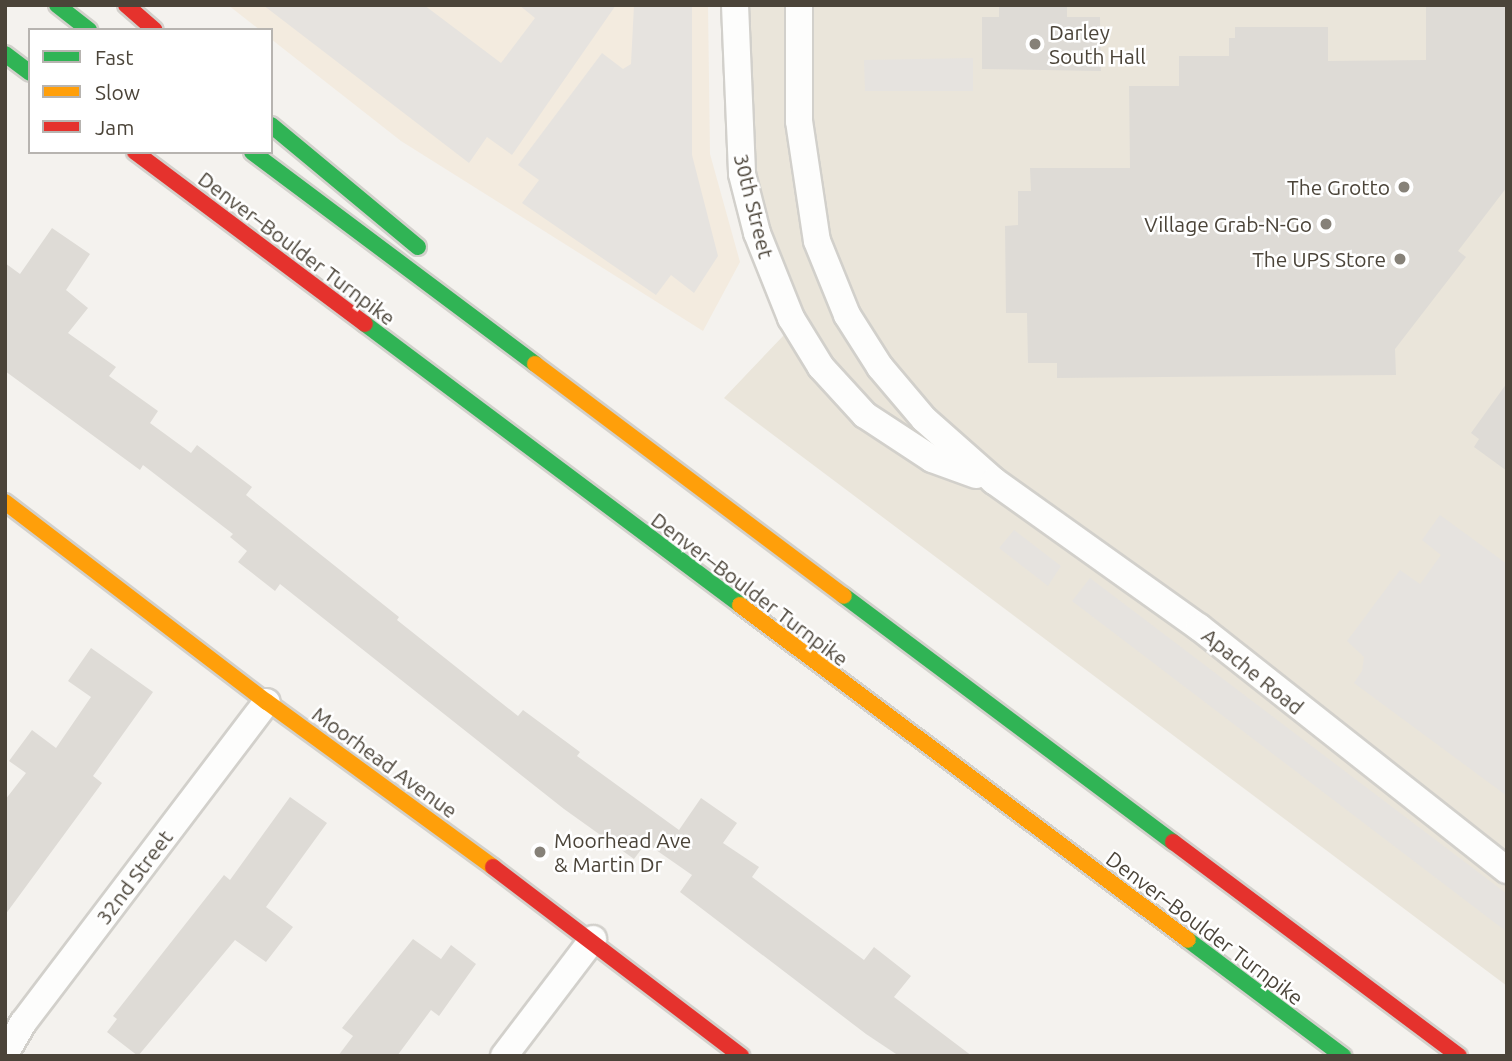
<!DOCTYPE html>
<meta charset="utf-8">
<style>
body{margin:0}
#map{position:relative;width:1512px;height:1061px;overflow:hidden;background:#f4f2ee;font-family:Ubuntu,sans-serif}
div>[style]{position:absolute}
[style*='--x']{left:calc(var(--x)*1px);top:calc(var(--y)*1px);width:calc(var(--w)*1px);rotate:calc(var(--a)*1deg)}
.commercial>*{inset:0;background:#f3ebdf}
.education>*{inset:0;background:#eae5da}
.parking>*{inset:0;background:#e6e3df}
.building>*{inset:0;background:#dedbd6}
.roads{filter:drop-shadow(2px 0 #d2d0cb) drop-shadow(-2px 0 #d2d0cb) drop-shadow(0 2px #d2d0cb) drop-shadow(0 -2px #d2d0cb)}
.street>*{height:26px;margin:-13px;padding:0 13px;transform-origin:13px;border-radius:13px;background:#fdfdfc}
.fast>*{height:16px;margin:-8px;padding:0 8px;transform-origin:8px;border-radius:8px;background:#30b455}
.slow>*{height:16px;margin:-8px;padding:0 8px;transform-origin:8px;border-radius:8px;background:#ff9f0a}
.jam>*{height:16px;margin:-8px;padding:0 8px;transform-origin:8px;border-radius:8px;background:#e5322d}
.dots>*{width:19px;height:19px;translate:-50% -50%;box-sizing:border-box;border:4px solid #fff;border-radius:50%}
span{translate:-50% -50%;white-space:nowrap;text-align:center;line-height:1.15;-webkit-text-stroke:5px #fff;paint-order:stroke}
.poi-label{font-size:21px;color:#4b4439}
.left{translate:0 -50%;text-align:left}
.right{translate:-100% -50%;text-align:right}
.street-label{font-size:21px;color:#4b4439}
.frame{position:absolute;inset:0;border:7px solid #4b4439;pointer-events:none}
.legend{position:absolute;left:28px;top:28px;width:245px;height:126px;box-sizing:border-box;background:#fff;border:2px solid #b7b4b0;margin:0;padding:9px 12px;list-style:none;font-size:21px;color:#4b4439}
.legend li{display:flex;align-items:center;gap:14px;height:35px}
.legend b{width:35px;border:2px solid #b7b4b0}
</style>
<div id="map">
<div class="commercial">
<div style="clip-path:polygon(228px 5px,708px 5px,710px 154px,740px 262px,703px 331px,401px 141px,271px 39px,271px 30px,260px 30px)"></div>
</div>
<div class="education">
<div style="clip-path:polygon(729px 5px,1507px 5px,1507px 986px,724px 398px,784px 335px,732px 154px)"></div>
</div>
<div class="parking">
<div style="clip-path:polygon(263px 5px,424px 5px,501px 63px,535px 18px,519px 5px,616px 5px,512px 155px,487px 137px,469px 163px)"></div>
<div style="clip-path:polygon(634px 5px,692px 5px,692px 155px,718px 256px,694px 293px,671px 275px,656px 295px,522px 203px,539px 180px,518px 165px,602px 53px,623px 69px,631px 64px)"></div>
<div style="clip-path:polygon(973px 58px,973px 91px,865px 91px,864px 60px)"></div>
<div style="clip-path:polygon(1440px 515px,1507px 564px,1507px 796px,1354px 683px,1362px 671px,1364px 657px,1347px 641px,1400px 570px,1420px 584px,1441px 555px,1422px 540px)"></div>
<div style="clip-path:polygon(1014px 530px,1061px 566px,1048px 586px,999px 548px)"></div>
<div style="clip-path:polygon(1090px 578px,1507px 894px,1507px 932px,1072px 601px)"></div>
</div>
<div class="building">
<div style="clip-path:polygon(999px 5px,1067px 5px,1067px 17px,1100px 17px,1101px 71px,982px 69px,982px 17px,999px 17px)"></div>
<div style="clip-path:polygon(1426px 5px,1507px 5px,1507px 187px,1458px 251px,1466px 257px,1395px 349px,1396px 375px,1057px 378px,1057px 363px,1028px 363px,1027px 313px,1006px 313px,1005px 226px,1018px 225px,1018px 191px,1031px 191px,1030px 168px,1130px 168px,1129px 86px,1179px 86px,1179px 56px,1229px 56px,1229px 38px,1235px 38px,1235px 27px,1328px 27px,1328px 61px,1426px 60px)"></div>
<div style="clip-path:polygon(52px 228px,90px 254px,66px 290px,88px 308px,68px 333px,116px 367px,109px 376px,158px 411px,150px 423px,191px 453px,197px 445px,252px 487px,246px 495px,399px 617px,397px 620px,518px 716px,523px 710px,580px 752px,577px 756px,679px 830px,701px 798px,737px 823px,723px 843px,759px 867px,752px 877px,864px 960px,874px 947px,911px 976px,894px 997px,972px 1056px,899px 1056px,866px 1034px,680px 892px,692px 875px,646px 843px,634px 859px,564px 809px,280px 584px,275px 591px,238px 562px,247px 551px,230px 537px,233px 534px,143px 465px,140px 470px,5px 371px,5px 263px,20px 274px)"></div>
<div style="clip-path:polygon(1507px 383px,1507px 471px,1474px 447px,1479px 439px,1471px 433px)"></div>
<div style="clip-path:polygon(91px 648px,153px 692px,93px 776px,102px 783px,5px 915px,5px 800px,26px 773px,9px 761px,32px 730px,56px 748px,91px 697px,68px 681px)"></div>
<div style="clip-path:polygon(290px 797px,327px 823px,266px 907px,293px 927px,266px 962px,235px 940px,138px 1056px,107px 1032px,117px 1019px,113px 1016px,224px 875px,230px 880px)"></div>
<div style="clip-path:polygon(413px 939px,441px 959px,451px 945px,476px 964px,439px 1016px,431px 1010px,397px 1056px,338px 1056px,353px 1036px,342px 1028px)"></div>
</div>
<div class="roads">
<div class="street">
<div style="--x:735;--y:5;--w:169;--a:87.6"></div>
<div style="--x:742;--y:174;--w:61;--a:75.7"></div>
<div style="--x:757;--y:233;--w:92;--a:68.2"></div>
<div style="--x:791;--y:318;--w:57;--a:58.5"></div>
<div style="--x:821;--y:367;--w:65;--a:47.5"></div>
<div style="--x:865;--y:415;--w:80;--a:33.3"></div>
<div style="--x:932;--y:459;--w:47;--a:20"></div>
<div style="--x:799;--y:5;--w:116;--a:90"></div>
<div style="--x:799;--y:121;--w:121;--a:81.5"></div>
<div style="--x:817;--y:241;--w:80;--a:67.9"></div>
<div style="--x:847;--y:315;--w:62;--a:57.6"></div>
<div style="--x:880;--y:367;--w:68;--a:49.8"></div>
<div style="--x:924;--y:419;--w:94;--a:41.5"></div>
<div style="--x:994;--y:481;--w:252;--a:35.5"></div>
<div style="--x:1199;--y:627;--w:392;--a:38.3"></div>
<div style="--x:5;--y:1054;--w:36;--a:-60"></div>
<div style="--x:23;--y:1023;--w:403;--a:-52.8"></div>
<div style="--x:504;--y:1056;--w:147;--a:-52.7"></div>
</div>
<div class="fast">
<div style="--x:57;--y:5;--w:41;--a:38"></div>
<div style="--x:5;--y:54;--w:31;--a:37"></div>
<div style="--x:271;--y:125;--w:191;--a:39.7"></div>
<div style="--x:252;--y:152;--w:354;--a:36.8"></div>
<div style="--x:365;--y:324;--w:469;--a:36.8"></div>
<div style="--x:844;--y:596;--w:411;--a:36.8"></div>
<div style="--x:1188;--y:940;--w:194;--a:36.8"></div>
</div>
<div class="slow">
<div style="--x:535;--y:364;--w:386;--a:36.9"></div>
<div style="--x:5;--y:502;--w:330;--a:37.4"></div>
<div style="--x:267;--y:702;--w:280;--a:36.1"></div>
<div style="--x:740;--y:605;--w:559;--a:36.79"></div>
</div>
<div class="jam">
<div style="--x:126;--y:5;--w:38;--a:41"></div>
<div style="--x:135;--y:152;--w:287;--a:36.8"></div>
<div style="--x:1173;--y:842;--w:357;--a:36.8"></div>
<div style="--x:493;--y:867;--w:312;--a:37.3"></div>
</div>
</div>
<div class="dots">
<div style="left:1035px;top:44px;background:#868178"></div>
<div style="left:1404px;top:187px;background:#868178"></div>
<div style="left:1326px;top:224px;background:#868178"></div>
<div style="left:1400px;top:259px;background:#868178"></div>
<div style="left:540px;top:852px;background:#868178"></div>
</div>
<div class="poi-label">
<span class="left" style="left:1049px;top:44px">Darley<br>South Hall</span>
<span class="right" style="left:1390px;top:187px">The Grotto</span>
<span class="right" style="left:1312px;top:224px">Village Grab-N-Go</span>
<span class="right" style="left:1386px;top:259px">The UPS Store</span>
<span class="left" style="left:554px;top:852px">Moorhead Ave<br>&amp; Martin Dr</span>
</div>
<div class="street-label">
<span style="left:754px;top:206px;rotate:76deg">30th Street</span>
<span style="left:297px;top:248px;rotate:37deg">Denver–Boulder Turnpike</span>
<span style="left:750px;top:589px;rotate:37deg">Denver–Boulder Turnpike</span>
<span style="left:1253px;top:671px;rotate:39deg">Apache Road</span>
<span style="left:385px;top:762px;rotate:36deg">Moorhead Avenue</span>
<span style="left:134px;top:877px;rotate:-53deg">32nd Street</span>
<span style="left:1205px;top:928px;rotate:37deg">Denver–Boulder Turnpike</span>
</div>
<div class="frame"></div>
<ul class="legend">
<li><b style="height:9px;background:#30b455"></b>Fast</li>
<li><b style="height:9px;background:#ff9f0a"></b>Slow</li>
<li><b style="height:9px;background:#e5322d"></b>Jam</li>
</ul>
</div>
